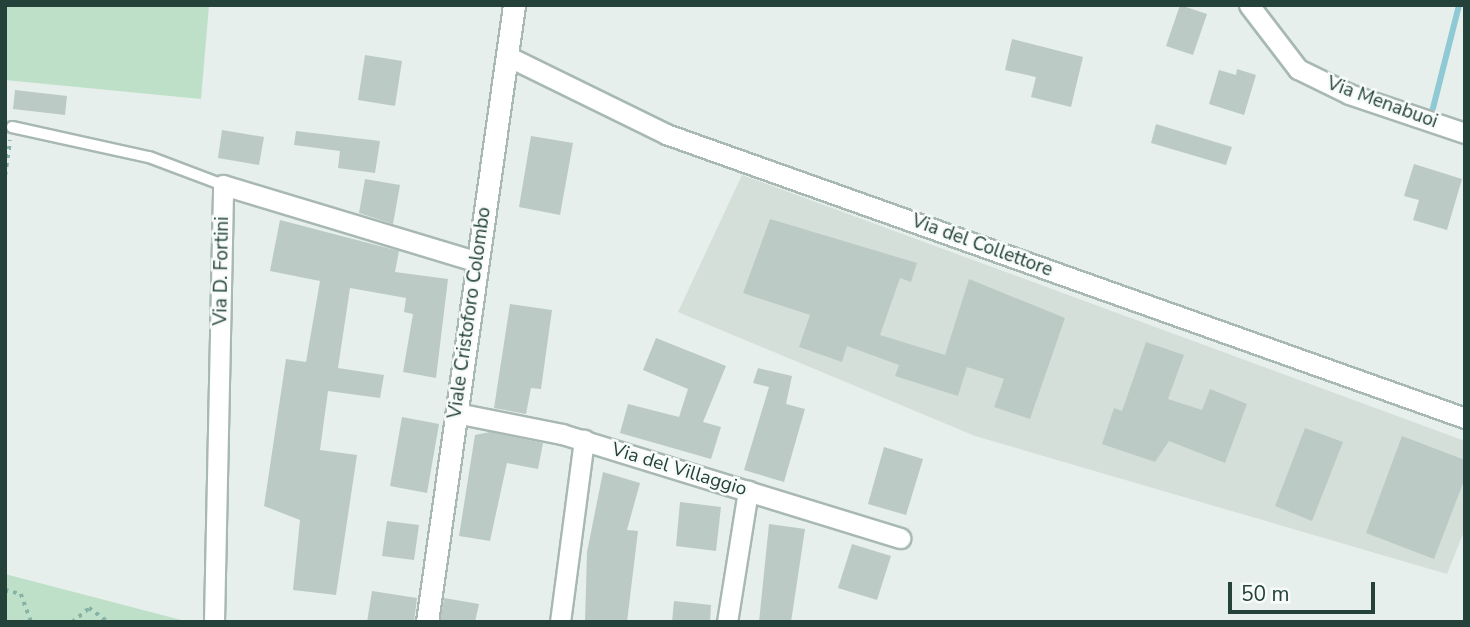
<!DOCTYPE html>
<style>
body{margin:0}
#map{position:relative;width:1470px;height:627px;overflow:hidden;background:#e6efeb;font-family:"Nunito Sans",sans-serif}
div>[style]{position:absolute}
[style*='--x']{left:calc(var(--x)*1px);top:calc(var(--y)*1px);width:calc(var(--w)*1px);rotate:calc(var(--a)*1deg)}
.built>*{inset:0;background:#d4dfda}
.green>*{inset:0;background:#bfe0c8}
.stream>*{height:6px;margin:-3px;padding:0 3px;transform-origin:3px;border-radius:3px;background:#8ec9d4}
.building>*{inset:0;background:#bbcac4}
.path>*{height:3.5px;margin-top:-1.75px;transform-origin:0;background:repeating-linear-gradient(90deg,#86b3a5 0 3.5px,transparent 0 8.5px)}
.roads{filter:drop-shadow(2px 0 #a8b8b2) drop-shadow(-2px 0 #a8b8b2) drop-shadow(0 2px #a8b8b2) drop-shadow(0 -2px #a8b8b2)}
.lane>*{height:10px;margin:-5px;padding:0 5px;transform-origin:5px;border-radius:5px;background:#fff}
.street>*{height:19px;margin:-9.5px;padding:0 9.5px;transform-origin:9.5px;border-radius:9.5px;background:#fff}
.secondary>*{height:21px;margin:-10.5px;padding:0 10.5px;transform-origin:10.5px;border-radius:10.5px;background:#fff}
span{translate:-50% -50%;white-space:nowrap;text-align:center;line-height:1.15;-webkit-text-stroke:5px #f7fbf9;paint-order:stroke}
.street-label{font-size:19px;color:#24423a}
.frame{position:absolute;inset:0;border:7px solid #24423a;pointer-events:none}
.scale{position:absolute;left:1228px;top:582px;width:147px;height:32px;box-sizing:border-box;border:4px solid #24423a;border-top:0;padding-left:9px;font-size:21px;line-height:24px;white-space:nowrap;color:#24423a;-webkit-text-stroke:5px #f7fbf9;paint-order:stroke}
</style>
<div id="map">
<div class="built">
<div style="clip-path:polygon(742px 175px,1465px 441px,1465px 529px,1447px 574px,975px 436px,678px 312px)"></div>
</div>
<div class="green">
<div style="clip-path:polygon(5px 5px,209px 5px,201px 99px,5px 80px)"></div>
<div style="clip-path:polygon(5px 574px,189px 622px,5px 622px)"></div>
</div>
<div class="stream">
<div style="--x:1432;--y:112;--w:110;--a:-75.8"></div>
</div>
<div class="building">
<div style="clip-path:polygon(1180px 5px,1207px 14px,1193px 55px,1166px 46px)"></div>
<div style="clip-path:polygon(1012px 39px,1083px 57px,1071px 107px,1031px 97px,1036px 77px,1005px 70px)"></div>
<div style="clip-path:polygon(365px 55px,402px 61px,395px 106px,358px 100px)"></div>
<div style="clip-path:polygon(1237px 69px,1256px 75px,1244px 115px,1209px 104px,1219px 70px,1236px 75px)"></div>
<div style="clip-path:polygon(15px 90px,67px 96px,65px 115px,13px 109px)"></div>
<div style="clip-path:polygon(1156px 124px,1232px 147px,1226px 165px,1151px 143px)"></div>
<div style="clip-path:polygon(222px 130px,264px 137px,259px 165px,218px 158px)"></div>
<div style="clip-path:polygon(296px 131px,380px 141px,375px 173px,338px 168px,340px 151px,294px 145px)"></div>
<div style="clip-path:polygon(531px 136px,573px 143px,560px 215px,519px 207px)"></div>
<div style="clip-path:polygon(1414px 164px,1462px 179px,1447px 230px,1413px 220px,1419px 200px,1404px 196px)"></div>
<div style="clip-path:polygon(365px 179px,400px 185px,393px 224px,359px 213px)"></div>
<div style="clip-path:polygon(770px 219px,917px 263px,911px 282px,900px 278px,880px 335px,945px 355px,969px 279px,1065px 318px,1030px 419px,994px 407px,1004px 379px,967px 367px,958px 396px,895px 376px,899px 365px,847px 346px,842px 362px,799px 347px,810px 315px,743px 293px)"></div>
<div style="clip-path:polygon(280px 220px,399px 251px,395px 272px,448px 279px,436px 378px,403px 372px,413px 314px,404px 312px,406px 298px,350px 288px,338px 368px,384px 375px,380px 398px,328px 391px,320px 450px,357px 455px,336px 595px,293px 590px,300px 520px,264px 506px,286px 359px,306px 362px,320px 281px,270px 271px)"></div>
<div style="clip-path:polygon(510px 304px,552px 310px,541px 389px,531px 388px,526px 414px,494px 408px)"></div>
<div style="clip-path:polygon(656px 338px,726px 366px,703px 422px,721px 427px,711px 459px,620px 433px,628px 404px,679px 417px,688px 389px,643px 370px)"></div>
<div style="clip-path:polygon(1146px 342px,1184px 355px,1168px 399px,1202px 410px,1210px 389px,1247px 404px,1225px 463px,1169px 441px,1155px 462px,1102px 444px,1114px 408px,1122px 411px)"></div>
<div style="clip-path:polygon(758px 368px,792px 376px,786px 404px,805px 409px,784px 482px,744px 470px,769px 387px,753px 383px)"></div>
<div style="clip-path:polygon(402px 417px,439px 424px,427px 493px,390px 486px)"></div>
<div style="clip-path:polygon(1305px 428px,1343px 442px,1312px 521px,1275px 506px)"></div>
<div style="clip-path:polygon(490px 432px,543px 443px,538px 469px,507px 463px,490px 541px,459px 536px,475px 435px)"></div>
<div style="clip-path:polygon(1402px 436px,1465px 460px,1465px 478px,1434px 559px,1366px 533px)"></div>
<div style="clip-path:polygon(884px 447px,923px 459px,906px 515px,868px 504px)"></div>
<div style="clip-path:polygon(603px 472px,640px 483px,627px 530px,638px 531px,627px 622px,585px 622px,587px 552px)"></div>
<div style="clip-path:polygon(680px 502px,721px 507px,716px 551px,676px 546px)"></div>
<div style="clip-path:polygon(387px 521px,419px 525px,414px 560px,382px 556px)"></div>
<div style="clip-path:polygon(769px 524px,805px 529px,791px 622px,759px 622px)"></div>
<div style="clip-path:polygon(852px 544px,891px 556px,877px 600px,838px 588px)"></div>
<div style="clip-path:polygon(372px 591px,417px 598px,414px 622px,367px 622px)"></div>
<div style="clip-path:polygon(444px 598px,479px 604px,475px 622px,440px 622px)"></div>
<div style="clip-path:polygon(674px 601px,711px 605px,710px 622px,672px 622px)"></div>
</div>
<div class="path">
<div style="--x:5;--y:175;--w:35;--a:-82"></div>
<div style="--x:5;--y:590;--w:16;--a:14"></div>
<div style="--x:21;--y:594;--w:30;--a:70"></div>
<div style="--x:72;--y:622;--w:22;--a:-39"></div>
<div style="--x:89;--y:608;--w:24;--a:36"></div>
</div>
<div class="roads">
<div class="lane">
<div style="--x:12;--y:127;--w:140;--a:12.4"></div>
<div style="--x:149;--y:157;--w:79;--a:20.7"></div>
</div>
<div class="street">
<div style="--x:1249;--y:5;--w:81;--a:52.6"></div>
<div style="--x:1298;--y:69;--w:57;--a:26.1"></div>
<div style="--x:1349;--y:94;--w:122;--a:18.6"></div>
<div style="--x:507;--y:56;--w:177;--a:26.1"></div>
<div style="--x:666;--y:134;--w:848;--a:19.57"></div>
<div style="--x:456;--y:413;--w:108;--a:11.2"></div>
<div style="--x:562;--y:434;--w:354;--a:17.1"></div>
<div style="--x:214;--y:622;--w:437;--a:-88.8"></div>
<div style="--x:223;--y:185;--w:266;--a:16.8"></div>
<div style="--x:560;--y:622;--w:184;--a:-82.5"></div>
<div style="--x:727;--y:622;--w:133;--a:-80.9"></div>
</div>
<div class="secondary">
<div style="--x:427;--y:622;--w:623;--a:-81.97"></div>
</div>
</div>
<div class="street-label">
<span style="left:1382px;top:103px;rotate:20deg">Via Menabuoi</span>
<span style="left:982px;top:246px;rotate:20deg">Via del Collettore</span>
<span style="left:222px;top:271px;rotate:-89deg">Via D. Fortini</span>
<span style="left:470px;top:313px;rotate:-82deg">Viale Cristoforo Colombo</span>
<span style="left:679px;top:470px;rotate:17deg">Via del Villaggio</span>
</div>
<div class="frame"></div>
<div class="scale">50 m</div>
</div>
